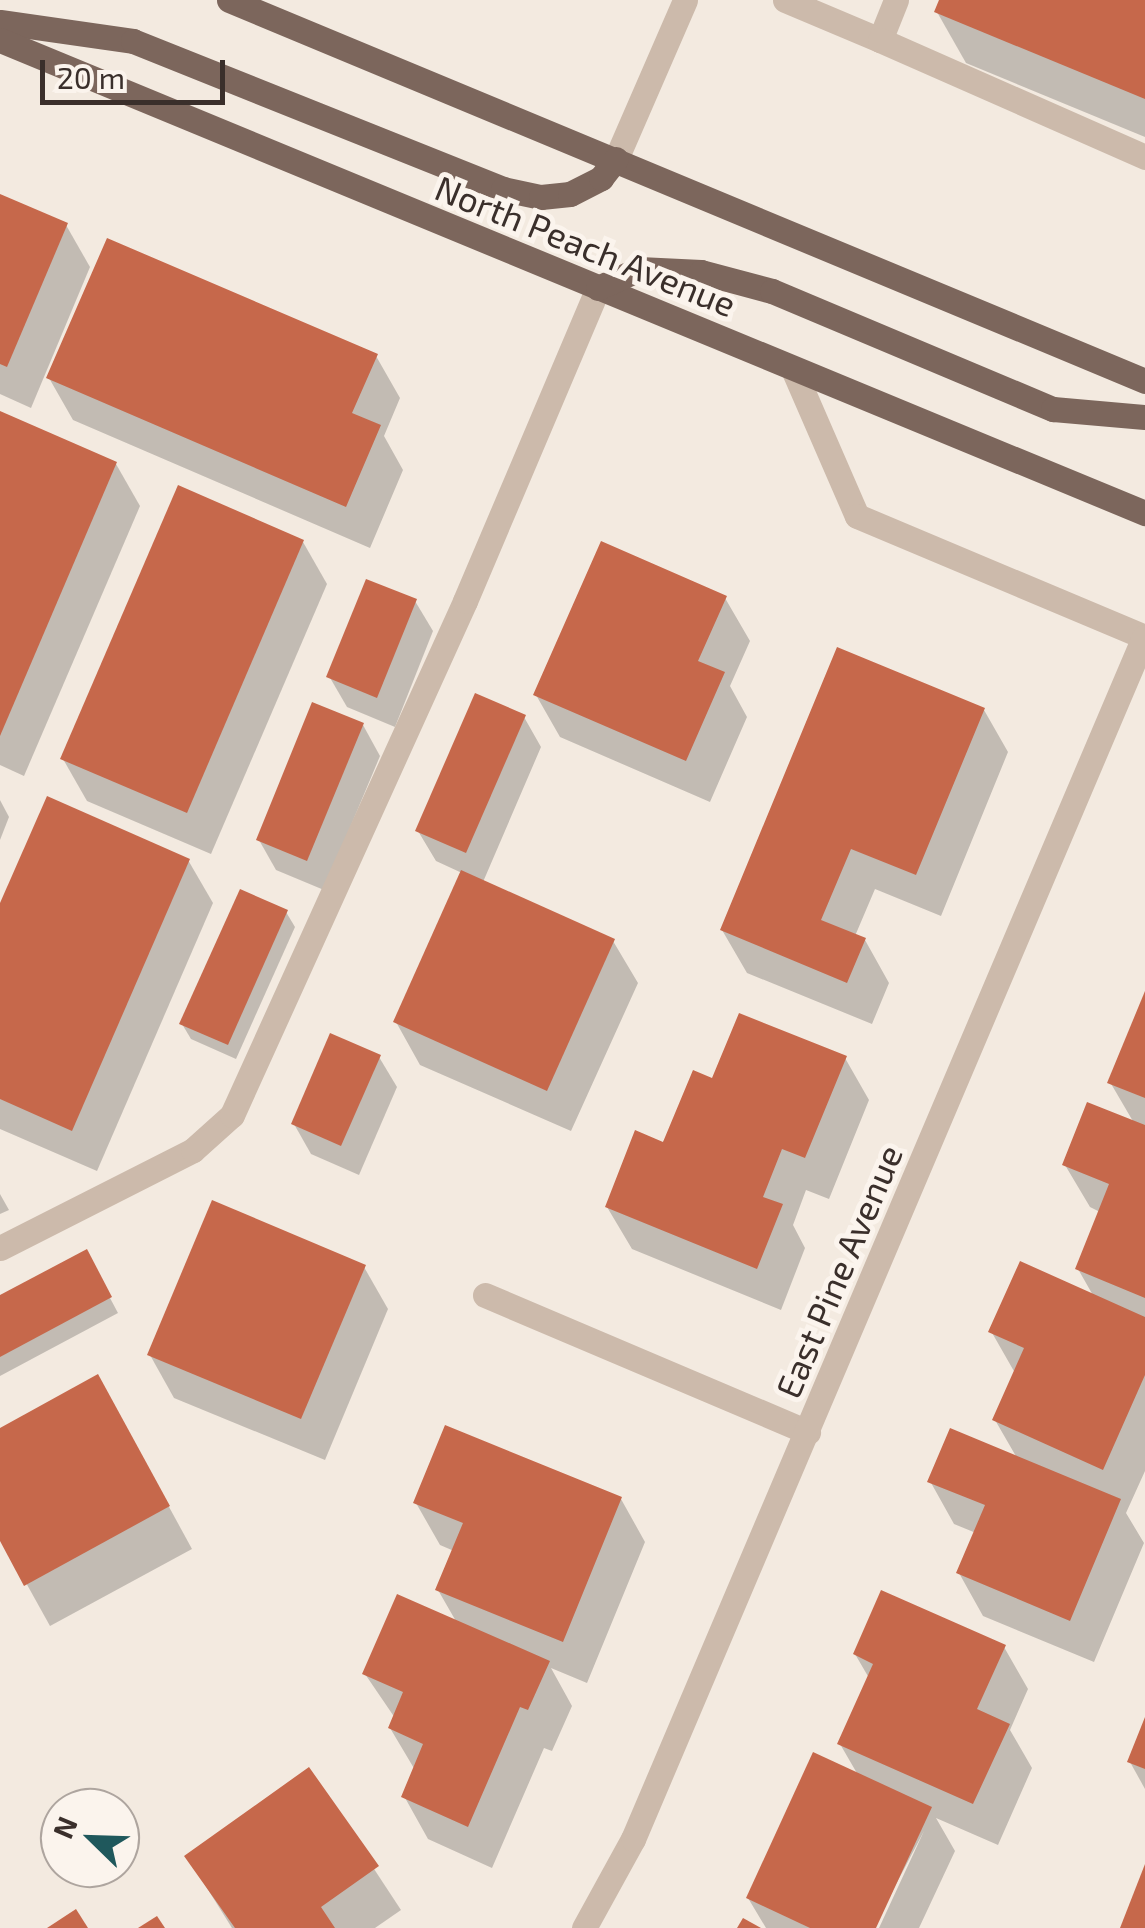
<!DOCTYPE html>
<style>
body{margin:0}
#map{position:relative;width:1145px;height:1928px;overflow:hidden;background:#f3eae0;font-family:"Exo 2",sans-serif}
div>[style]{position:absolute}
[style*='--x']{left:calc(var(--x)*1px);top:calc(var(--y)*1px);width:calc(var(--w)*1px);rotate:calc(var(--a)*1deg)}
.shadow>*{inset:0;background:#0003}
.building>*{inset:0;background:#c6684b}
.minor>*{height:25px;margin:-12.5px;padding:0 12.5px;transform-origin:12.5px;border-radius:12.5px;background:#ccbaab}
.major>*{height:25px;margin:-12.5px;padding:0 12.5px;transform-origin:12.5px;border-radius:12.5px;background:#7c665c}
span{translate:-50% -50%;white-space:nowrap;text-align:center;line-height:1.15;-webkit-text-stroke:10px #fbf4ed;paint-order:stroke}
.street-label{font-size:35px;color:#3a2f2b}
.north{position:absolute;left:40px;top:1788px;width:100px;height:100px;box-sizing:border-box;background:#fbf4ed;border:2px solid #aea59f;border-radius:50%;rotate:293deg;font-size:28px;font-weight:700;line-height:40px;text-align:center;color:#3a2f2b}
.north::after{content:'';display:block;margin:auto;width:35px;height:45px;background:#1f585c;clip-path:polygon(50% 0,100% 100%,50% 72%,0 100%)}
.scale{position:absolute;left:40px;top:60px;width:185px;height:45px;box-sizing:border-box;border:5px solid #3a2f2b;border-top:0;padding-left:12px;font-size:30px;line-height:35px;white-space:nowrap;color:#3a2f2b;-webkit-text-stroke:8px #fbf4ed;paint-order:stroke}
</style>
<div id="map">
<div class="shadow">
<div style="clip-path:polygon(942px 0,1145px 0,1145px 137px,966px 63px,937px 12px)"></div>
<div style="clip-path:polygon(0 197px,66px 225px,90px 267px,31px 408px,0 394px)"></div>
<div style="clip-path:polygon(376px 356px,400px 398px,384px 436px,403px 470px,370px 548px,73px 420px,49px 378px)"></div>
<div style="clip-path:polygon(0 414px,116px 464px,140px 506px,24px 776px,0 765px)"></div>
<div style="clip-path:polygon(303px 542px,327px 584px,211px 854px,87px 801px,63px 759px)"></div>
<div style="clip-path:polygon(725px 598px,750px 641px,730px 686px,747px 717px,710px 802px,560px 737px,536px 695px)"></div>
<div style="clip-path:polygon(415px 601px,433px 631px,395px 727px,347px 707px,329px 676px)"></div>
<div style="clip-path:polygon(984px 710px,1008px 752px,941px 916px,875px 889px,855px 936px,865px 940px,889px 983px,872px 1024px,747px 973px,722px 930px)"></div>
<div style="clip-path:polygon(524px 717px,541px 747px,483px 882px,613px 941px,638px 983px,571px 1131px,420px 1065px,396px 1022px,462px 873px,436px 861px,418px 831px)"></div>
<div style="clip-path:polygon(363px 725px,380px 756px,324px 890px,276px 870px,259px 840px)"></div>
<div style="clip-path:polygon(0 800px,9px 817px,0 840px)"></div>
<div style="clip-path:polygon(188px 860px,213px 903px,97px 1171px,0 1129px,0 909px)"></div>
<div style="clip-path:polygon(286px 912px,295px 927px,236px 1059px,191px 1039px,182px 1024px)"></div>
<div style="clip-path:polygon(1145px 997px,1145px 1471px,1126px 1513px,1144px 1543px,1094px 1662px,983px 1616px,959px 1573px,976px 1533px,954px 1524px,930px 1481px,1017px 1458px,995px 1420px,1015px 1373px,991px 1331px,1094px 1297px,1078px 1269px,1100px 1212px,1090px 1207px,1065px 1165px,1134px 1123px,1110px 1082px)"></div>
<div style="clip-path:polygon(379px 1057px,397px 1087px,359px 1175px,311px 1154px,294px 1124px)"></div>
<div style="clip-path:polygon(845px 1058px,869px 1100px,829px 1199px,806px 1190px,793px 1225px,805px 1248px,781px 1310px,632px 1249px,607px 1207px,714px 1082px)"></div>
<div style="clip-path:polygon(0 1194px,9px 1210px,0 1214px)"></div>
<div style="clip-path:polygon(364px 1267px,388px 1309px,325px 1460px,174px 1398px,150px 1355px)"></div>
<div style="clip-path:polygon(94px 1268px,118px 1313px,0 1376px,0 1298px)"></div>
<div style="clip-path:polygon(121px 1419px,192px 1549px,50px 1626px,0 1536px,0 1431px)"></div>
<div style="clip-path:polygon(621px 1499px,645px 1542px,587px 1683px,551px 1668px,572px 1706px,552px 1751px,544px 1748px,492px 1868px,428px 1839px,404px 1796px,415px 1770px,390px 1728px,395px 1718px,365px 1674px,457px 1623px,438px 1590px,454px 1551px,440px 1545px,416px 1503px)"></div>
<div style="clip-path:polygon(1004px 1647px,1028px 1689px,1010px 1730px,1032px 1768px,998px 1845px,936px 1818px,955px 1851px,919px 1928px,879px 1928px,924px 1831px,873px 1928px,766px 1928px,748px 1898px,858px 1775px,840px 1744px,869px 1678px,855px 1654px)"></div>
<div style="clip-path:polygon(1145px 1723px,1145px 1789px,1130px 1762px)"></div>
<div style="clip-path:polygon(309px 1770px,401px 1910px,375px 1928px,232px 1928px,187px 1856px)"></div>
</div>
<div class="building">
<div style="clip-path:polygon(939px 0,1145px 0,1145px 99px,934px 12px)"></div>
<div style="clip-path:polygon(0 194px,68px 223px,7px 367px,0 364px)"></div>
<div style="clip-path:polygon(107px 238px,378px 354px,352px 413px,381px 425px,346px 507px,46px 378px)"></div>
<div style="clip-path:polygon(0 411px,117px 462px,0 736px)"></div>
<div style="clip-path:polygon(178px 485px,304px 540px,187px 813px,60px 759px)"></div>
<div style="clip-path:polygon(601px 541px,727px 596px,698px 661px,725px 672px,686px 761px,533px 695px)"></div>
<div style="clip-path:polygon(366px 579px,417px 599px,377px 698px,326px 677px)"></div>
<div style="clip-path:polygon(837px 647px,985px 708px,916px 875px,851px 849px,821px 920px,866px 938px,847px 983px,720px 930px)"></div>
<div style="clip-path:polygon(475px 693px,526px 715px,466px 853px,415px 831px)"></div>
<div style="clip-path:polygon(312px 702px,364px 723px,307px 861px,256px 840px)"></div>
<div style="clip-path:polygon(47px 796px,190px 859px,72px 1131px,0 1099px,0 903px)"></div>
<div style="clip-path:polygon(461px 870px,615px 939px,547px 1091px,393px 1022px)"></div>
<div style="clip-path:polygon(240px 889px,288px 910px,228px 1045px,179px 1024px)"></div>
<div style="clip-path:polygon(1145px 991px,1145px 1098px,1107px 1083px)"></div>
<div style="clip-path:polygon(739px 1013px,847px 1056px,805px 1158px,782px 1149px,763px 1197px,783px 1204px,757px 1269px,605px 1207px,635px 1130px,663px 1142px,693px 1070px,712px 1078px)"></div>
<div style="clip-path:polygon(330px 1033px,381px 1055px,341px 1146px,291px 1124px)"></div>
<div style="clip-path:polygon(1087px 1102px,1145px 1125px,1145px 1298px,1075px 1269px,1109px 1184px,1062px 1165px)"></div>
<div style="clip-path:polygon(212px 1200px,366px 1265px,301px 1419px,147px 1355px)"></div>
<div style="clip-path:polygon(87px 1249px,112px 1297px,0 1357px,0 1295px)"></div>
<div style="clip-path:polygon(1020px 1261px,1145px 1317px,1145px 1375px,1103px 1470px,992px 1420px,1024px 1348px,988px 1332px)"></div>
<div style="clip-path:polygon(98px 1374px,170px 1506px,24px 1586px,0 1541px,0 1428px)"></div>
<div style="clip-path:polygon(445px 1425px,622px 1497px,563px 1642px,435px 1590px,463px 1523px,413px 1503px)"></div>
<div style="clip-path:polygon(950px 1428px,1121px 1499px,1070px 1621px,956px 1573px,985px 1505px,927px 1482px)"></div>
<div style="clip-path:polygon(881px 1590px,1006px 1645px,977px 1709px,1010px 1724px,973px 1804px,837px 1744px,873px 1664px,853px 1654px)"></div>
<div style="clip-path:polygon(397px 1594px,550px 1661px,528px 1710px,520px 1707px,468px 1827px,401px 1797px,423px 1744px,388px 1728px,403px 1692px,362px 1674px)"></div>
<div style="clip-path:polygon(1145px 1717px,1145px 1769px,1127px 1762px)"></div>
<div style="clip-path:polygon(813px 1752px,932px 1807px,876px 1928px,810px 1928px,746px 1898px)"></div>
<div style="clip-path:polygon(309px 1767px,379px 1866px,321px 1907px,335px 1928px,235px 1928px,184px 1856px)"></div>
<div style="clip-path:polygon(1145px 1864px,1145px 1928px,1120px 1928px)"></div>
<div style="clip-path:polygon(76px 1909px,88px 1928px,47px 1928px)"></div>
<div style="clip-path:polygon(157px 1916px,165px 1928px,138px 1928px)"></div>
<div style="clip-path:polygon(743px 1918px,761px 1928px,737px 1928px)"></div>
</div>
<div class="minor">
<div style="--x:785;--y:0;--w:103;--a:22.8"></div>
<div style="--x:880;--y:40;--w:43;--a:-68.2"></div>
<div style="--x:880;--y:40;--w:290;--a:23.8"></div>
<div style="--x:616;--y:159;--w:173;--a:-66.5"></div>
<div style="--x:793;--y:369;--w:160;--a:66.5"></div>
<div style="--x:857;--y:516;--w:312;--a:22.8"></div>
<div style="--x:0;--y:1248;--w:216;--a:-26.9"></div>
<div style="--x:193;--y:1150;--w:52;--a:-41.9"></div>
<div style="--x:232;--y:1115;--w:564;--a:-65.61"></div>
<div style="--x:465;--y:601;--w:340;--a:-67"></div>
<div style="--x:485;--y:1295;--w:351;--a:23"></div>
<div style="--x:584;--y:1928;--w:102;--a:-61.2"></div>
<div style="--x:633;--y:1839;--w:1306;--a:-66.97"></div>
</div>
<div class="major">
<div style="--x:229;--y:0;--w:992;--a:22.58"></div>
<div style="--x:0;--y:22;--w:134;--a:8.1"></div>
<div style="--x:133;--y:41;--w:399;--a:21.8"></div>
<div style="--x:503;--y:189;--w:39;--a:12"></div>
<div style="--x:541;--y:197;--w:29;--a:-6"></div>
<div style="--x:570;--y:194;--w:35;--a:-27"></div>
<div style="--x:601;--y:178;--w:24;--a:-52"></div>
<div style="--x:0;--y:40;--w:1239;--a:22.45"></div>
<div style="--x:598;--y:288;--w:45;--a:-24.9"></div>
<div style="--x:639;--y:269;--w:62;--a:2.8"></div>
<div style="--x:701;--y:272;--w:73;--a:15"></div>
<div style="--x:772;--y:291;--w:305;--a:22.8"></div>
<div style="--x:1053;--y:409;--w:92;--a:5"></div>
</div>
<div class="street-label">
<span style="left:586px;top:245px;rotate:22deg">North Peach Avenue</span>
<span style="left:838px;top:1271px;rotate:-67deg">East Pine Avenue</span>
</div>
<div class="north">N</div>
<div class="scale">20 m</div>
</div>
